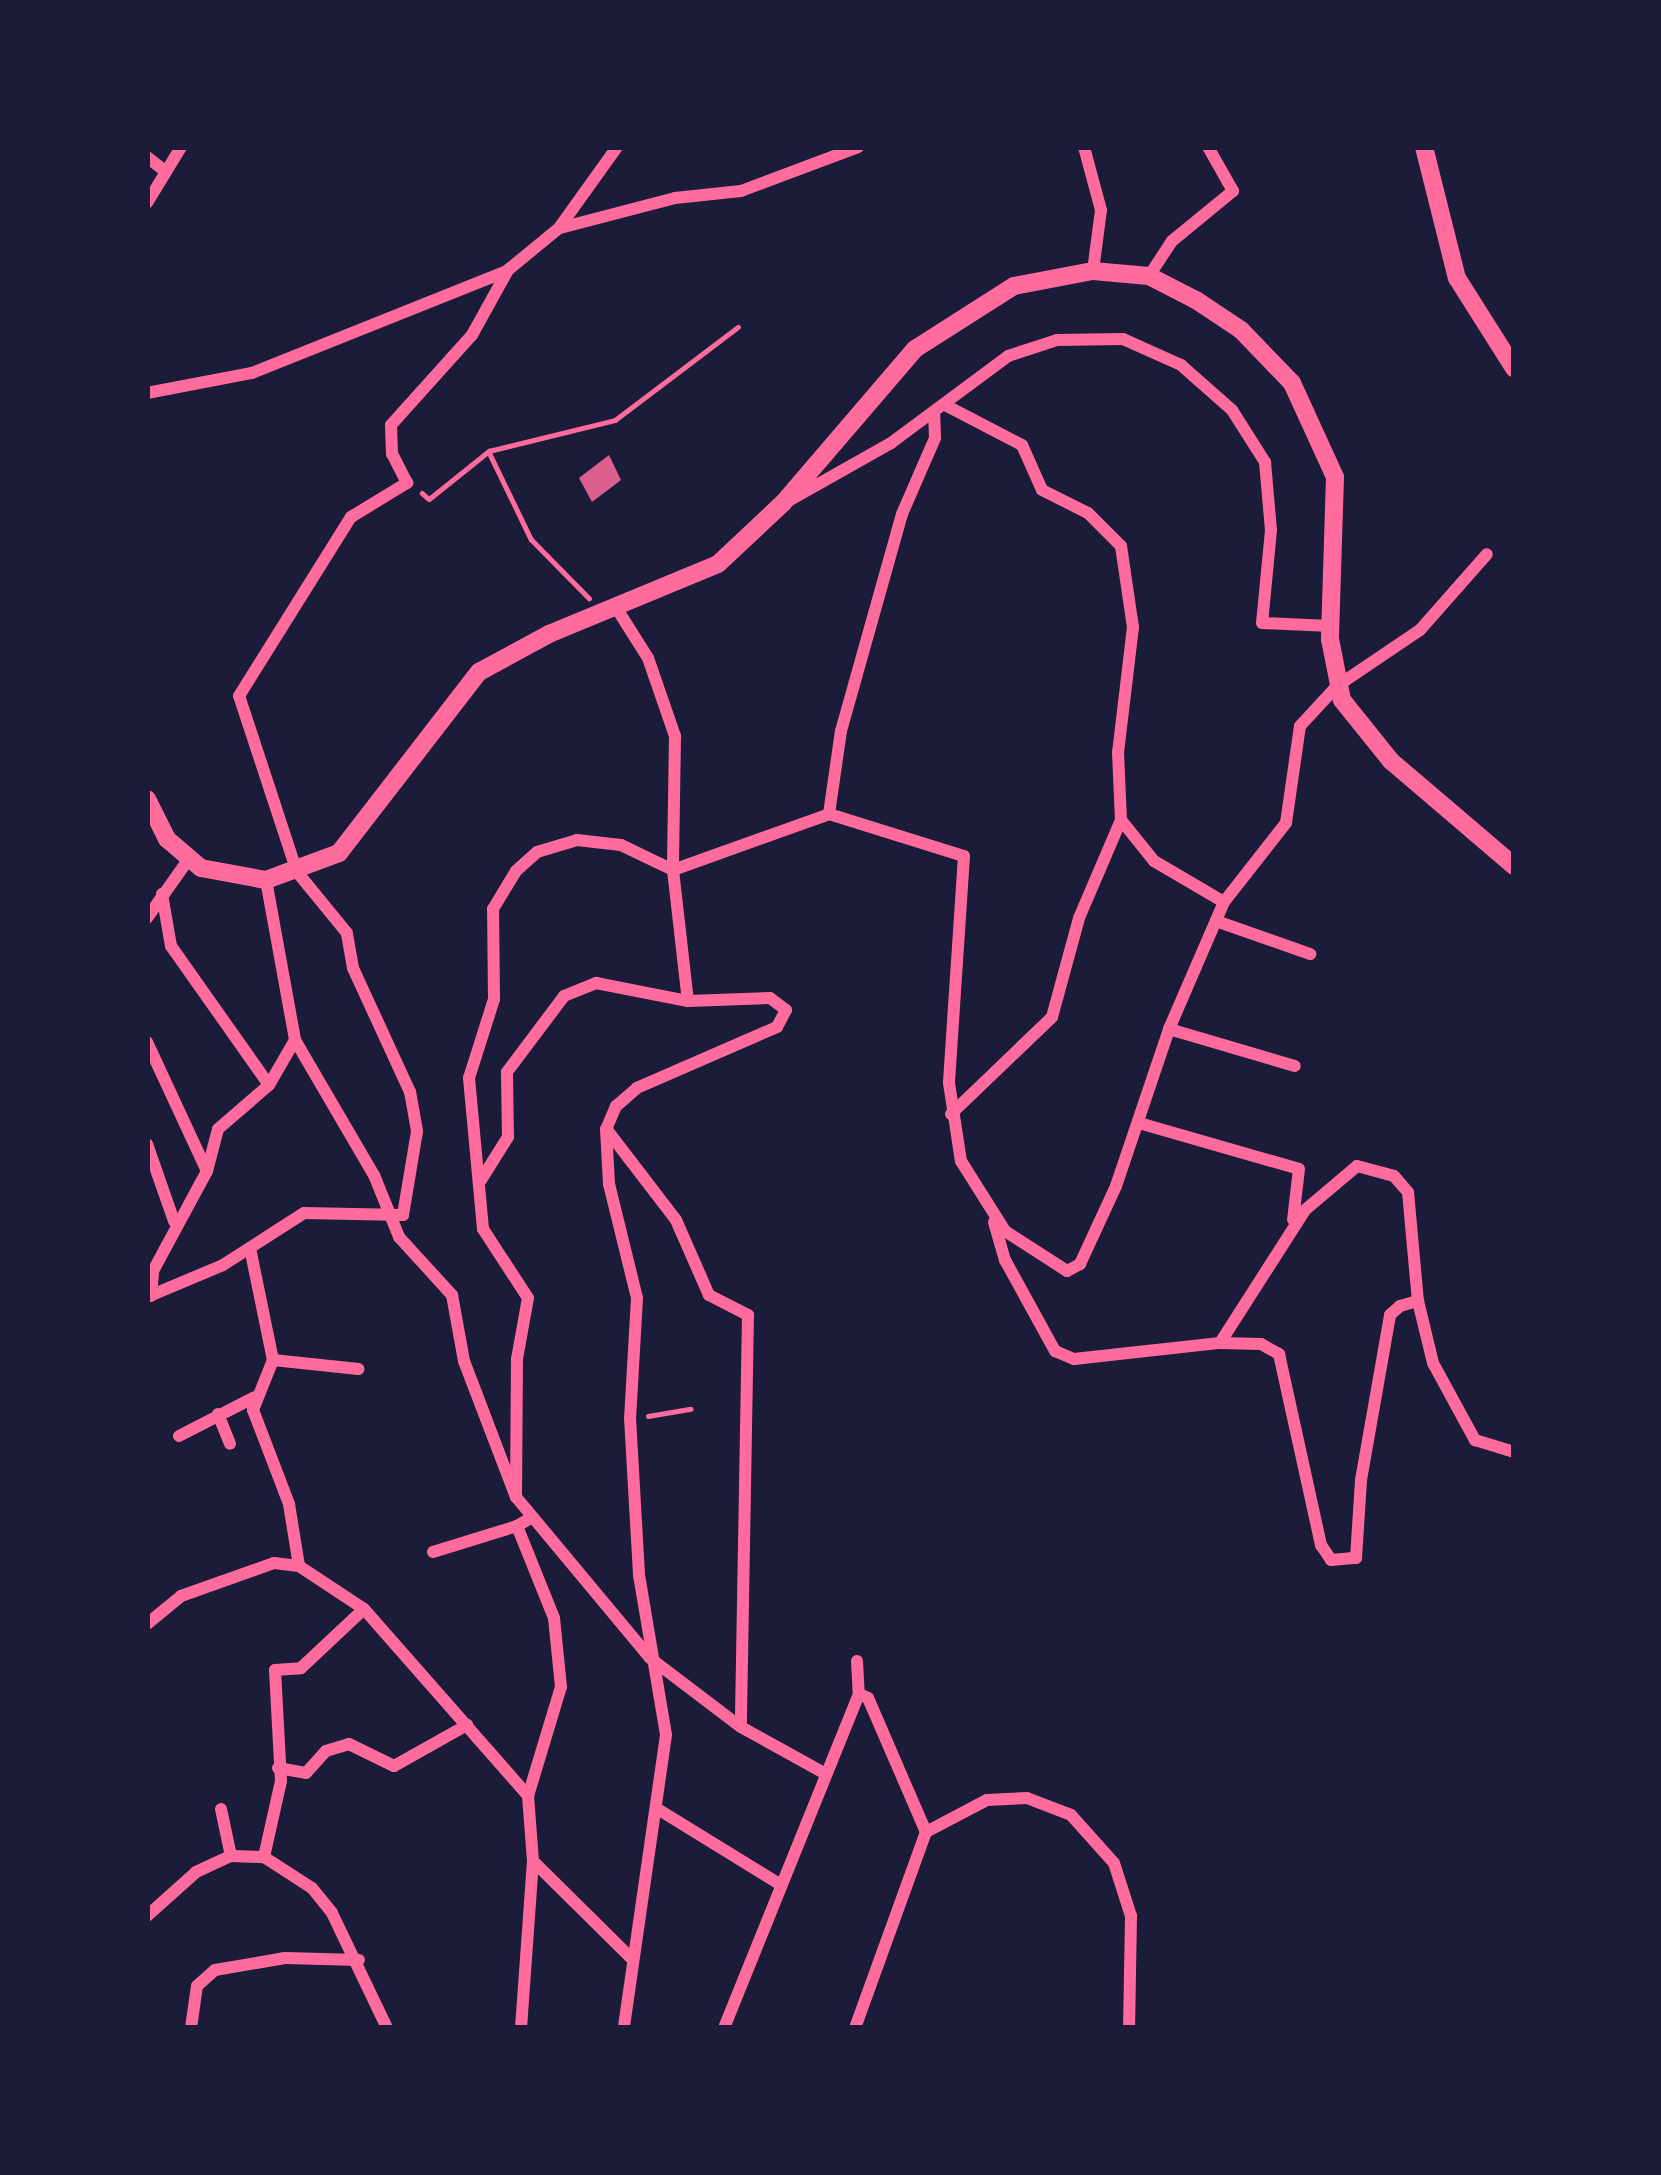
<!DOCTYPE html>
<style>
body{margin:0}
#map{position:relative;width:1661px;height:2175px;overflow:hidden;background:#1b1b3a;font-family:Figtree,sans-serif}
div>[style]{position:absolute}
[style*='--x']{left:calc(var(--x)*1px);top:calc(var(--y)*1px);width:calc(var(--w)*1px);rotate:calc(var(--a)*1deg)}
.building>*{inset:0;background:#dd5f8e}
.path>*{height:4.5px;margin:-2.25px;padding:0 2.25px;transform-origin:2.25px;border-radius:2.25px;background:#ff6b9d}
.minor>*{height:12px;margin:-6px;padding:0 6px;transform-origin:6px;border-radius:6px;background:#ff6b9d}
.secondary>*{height:18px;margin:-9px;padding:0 9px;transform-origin:9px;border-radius:9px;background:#ff6b9d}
.primary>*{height:18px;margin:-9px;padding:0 9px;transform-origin:9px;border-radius:9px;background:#ff6b9d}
span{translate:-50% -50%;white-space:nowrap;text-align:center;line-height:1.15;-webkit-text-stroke:10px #1b1b3a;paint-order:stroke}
.frame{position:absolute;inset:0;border:150px solid #1b1b3a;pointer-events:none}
</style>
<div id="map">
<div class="building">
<div style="clip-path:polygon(609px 455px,621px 480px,592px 502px,579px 478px)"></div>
</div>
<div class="path">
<div style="--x:489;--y:452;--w:97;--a:64.2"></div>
<div style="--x:531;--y:539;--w:83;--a:45.5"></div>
<div style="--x:422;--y:493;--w:9;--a:41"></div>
<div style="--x:429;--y:499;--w:77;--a:-38.7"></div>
<div style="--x:489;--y:451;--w:130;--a:-13.8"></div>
<div style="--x:615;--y:420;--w:154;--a:-37.1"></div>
<div style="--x:648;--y:1416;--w:43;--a:-9.5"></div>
</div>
<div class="minor">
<div style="--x:1084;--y:147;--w:65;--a:74.9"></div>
<div style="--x:1101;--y:210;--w:62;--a:97.5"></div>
<div style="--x:147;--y:157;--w:24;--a:38"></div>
<div style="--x:147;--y:203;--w:66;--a:-58.7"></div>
<div style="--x:560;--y:228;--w:119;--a:-14.6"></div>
<div style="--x:675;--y:198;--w:66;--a:-6.1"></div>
<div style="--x:741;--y:191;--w:125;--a:-20.6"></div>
<div style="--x:1149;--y:276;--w:42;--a:-56.7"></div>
<div style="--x:1172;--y:241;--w:79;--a:-39.3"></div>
<div style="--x:1233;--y:191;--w:51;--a:-119.6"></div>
<div style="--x:147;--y:393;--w:107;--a:-10.8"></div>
<div style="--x:252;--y:373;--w:275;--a:-21.8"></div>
<div style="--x:945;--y:405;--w:87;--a:27.5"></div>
<div style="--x:1022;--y:445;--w:49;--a:66"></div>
<div style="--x:1042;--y:490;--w:51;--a:26.6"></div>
<div style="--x:1088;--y:513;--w:47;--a:45"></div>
<div style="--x:1121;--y:546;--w:82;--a:81.6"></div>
<div style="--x:1133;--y:627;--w:126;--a:96.8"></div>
<div style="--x:1118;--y:752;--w:68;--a:87.5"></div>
<div style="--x:1121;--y:820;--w:53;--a:51.2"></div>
<div style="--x:1154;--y:861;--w:81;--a:30.4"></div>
<div style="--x:790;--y:500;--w:116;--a:-29.4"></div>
<div style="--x:891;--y:443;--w:146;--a:-36.6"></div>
<div style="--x:1008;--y:356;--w:52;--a:-18.1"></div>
<div style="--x:1057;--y:340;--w:66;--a:-0.9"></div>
<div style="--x:1123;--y:339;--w:64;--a:24.1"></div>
<div style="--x:1181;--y:365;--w:68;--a:41.4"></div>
<div style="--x:1232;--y:410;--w:62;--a:57.6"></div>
<div style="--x:1265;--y:462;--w:68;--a:85"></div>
<div style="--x:1271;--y:530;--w:93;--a:95.5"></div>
<div style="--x:1262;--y:623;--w:68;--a:2.5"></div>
<div style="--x:617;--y:609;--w:58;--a:57.7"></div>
<div style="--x:648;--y:658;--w:83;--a:70.9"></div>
<div style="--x:675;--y:736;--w:134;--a:90.9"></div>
<div style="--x:673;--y:870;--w:132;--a:83.5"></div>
<div style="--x:829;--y:814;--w:84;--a:-81.8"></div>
<div style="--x:841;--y:731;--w:225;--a:-74.3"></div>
<div style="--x:902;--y:514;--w:83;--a:-66.5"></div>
<div style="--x:935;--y:438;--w:25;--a:-92"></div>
<div style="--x:266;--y:880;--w:163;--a:79.7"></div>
<div style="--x:295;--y:1040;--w:156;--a:59.7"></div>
<div style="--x:374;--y:1175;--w:67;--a:68"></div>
<div style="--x:399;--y:1237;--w:79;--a:47.6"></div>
<div style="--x:452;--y:1295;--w:67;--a:79.7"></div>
<div style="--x:464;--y:1361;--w:146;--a:69.1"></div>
<div style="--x:516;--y:1497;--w:209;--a:50.2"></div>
<div style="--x:650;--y:1658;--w:114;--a:37.2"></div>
<div style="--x:741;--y:1727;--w:95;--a:29"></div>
<div style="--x:162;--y:894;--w:53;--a:80.2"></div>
<div style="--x:171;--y:946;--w:170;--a:54.8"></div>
<div style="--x:147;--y:918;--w:71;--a:-54.7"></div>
<div style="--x:1216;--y:921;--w:100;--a:19.3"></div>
<div style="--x:1169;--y:1029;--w:131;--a:16.4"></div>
<div style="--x:147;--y:1042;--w:142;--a:65.1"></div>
<div style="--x:951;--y:1114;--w:140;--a:-43.8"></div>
<div style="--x:1052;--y:1017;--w:103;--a:-74.7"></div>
<div style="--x:1079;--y:918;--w:107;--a:-66.8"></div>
<div style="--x:1139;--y:1123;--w:166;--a:16"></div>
<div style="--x:1299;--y:1169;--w:51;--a:96.7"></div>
<div style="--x:607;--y:1130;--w:113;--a:52.5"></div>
<div style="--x:676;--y:1220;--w:82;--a:66.3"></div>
<div style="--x:709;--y:1295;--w:44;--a:27.1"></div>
<div style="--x:748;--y:1315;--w:412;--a:91"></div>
<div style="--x:147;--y:1144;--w:82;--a:70.7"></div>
<div style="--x:481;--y:1180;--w:51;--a:-57.9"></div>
<div style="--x:508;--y:1137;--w:65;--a:-90.9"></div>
<div style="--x:507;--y:1072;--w:95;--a:-53.1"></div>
<div style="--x:564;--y:996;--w:35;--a:-22"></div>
<div style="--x:596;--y:983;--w:94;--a:11.1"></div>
<div style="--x:688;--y:1001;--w:82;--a:-2.1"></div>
<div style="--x:770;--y:998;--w:20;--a:37"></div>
<div style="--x:786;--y:1010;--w:19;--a:118"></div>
<div style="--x:777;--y:1027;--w:153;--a:156.5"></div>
<div style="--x:637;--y:1088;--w:28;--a:139"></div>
<div style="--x:616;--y:1106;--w:25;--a:113"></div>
<div style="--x:606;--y:1129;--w:55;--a:86.9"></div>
<div style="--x:609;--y:1184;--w:117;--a:76.2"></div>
<div style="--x:637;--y:1298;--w:120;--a:93.3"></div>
<div style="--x:630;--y:1418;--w:157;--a:86.7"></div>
<div style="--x:639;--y:1575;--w:162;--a:80.4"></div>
<div style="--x:666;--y:1735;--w:296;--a:98.2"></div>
<div style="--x:994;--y:1222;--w:40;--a:74"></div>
<div style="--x:1005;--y:1260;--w:104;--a:61.2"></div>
<div style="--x:1055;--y:1351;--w:21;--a:23"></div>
<div style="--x:1074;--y:1359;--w:147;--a:-6.3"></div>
<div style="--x:1220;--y:1343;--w:41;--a:1.4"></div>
<div style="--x:1261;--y:1344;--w:21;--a:29"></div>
<div style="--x:1279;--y:1354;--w:196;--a:77.6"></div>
<div style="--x:1321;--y:1545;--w:18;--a:56"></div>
<div style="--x:1331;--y:1560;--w:25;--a:-5"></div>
<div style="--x:1356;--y:1558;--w:78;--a:-86.3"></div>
<div style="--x:1361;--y:1480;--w:168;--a:-80"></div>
<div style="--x:1390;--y:1315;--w:13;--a:-42"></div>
<div style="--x:1400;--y:1306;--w:19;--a:-16"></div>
<div style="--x:1418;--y:1301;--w:64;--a:76.4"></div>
<div style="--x:1433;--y:1363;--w:88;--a:61.4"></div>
<div style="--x:1475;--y:1440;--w:41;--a:17.1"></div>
<div style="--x:250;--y:1248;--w:114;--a:78.4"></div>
<div style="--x:273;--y:1360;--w:54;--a:111.8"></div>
<div style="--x:253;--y:1410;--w:101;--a:69"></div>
<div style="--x:289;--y:1504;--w:63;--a:80.8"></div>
<div style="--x:151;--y:1296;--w:25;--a:-85"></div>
<div style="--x:153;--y:1271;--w:114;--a:-61.6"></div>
<div style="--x:207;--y:1171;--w:43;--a:-75.3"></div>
<div style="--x:218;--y:1129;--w:67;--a:-40.8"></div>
<div style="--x:269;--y:1085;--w:52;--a:-60"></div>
<div style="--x:147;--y:1297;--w:82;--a:-22.8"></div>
<div style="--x:223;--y:1265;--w:96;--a:-32.7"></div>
<div style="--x:304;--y:1213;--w:99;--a:1.2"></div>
<div style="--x:403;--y:1215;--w:85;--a:-80.5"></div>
<div style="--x:417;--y:1131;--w:40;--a:-100"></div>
<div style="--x:410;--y:1092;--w:136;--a:-114.7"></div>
<div style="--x:353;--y:968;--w:36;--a:-100"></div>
<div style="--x:347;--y:933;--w:79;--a:-129.3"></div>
<div style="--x:297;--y:872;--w:185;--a:-108.2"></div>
<div style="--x:239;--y:696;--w:211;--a:-58"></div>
<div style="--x:351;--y:517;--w:66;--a:-31.3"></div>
<div style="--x:407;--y:483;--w:33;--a:-117"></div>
<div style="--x:392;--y:454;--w:29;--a:-92"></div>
<div style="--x:391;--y:425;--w:121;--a:-48"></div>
<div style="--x:472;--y:335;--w:74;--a:-61"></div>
<div style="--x:508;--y:270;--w:66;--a:-39.5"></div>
<div style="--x:559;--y:228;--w:100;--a:-54.4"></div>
<div style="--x:1220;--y:1343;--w:158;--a:-57.4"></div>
<div style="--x:1305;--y:1210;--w:68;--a:-40.2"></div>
<div style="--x:1357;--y:1166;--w:38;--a:15"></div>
<div style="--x:1394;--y:1176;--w:21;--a:49"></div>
<div style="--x:1408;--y:1192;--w:109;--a:84.8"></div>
<div style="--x:273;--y:1360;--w:86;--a:6"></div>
<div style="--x:218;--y:1414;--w:32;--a:68"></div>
<div style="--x:179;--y:1436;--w:85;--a:-27.2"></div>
<div style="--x:516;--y:1497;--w:138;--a:-89.6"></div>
<div style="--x:517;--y:1359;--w:62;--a:-79.8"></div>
<div style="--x:528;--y:1298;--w:82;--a:-123.1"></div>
<div style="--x:483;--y:1229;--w:152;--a:-95.3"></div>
<div style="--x:469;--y:1078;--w:83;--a:-72.4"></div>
<div style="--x:494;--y:999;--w:90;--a:-90.6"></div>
<div style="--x:493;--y:909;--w:44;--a:-58.8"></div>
<div style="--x:516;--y:871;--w:28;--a:-42"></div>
<div style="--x:537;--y:852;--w:42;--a:-16.7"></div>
<div style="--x:577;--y:840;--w:44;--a:6.5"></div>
<div style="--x:621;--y:845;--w:58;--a:25.7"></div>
<div style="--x:673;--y:870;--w:166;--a:-19.7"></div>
<div style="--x:829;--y:814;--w:141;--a:17.3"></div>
<div style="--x:964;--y:856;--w:227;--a:93.8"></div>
<div style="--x:949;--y:1083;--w:79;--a:81.3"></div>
<div style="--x:961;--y:1161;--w:83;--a:57.8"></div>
<div style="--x:1005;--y:1231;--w:74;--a:32.8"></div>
<div style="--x:1067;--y:1271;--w:15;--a:-28"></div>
<div style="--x:1080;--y:1264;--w:86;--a:-65.2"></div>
<div style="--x:1116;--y:1186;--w:166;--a:-71.3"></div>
<div style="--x:1169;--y:1029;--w:138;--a:-66.6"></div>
<div style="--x:1224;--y:902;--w:100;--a:-51.9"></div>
<div style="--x:1286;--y:823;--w:98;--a:-81.8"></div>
<div style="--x:1300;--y:726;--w:54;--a:-47.2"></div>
<div style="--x:1337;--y:686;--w:100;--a:-34"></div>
<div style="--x:1420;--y:630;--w:101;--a:-48.6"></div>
<div style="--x:433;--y:1552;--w:88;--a:-17.2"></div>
<div style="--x:147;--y:1624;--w:44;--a:-39.5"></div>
<div style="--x:181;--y:1596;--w:99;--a:-19.5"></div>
<div style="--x:274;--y:1563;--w:25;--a:7"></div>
<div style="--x:299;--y:1566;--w:78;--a:33.5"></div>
<div style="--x:364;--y:1609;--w:249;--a:48.7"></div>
<div style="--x:857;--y:1661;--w:33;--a:87"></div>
<div style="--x:859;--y:1694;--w:10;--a:24"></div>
<div style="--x:868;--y:1698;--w:146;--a:66.6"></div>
<div style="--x:278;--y:1768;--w:28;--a:10"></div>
<div style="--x:306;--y:1773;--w:30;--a:-48"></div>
<div style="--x:326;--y:1751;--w:24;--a:-17"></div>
<div style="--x:349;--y:1744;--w:50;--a:26.1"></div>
<div style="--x:394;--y:1766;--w:84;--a:-29.3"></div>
<div style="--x:656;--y:1808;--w:147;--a:31.6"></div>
<div style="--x:221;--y:1809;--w:48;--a:78"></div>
<div style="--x:264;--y:1857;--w:78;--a:-77.4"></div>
<div style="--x:281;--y:1781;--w:111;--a:-93.1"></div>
<div style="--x:275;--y:1670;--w:26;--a:-4"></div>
<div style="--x:301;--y:1668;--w:86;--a:-43.1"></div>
<div style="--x:533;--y:1861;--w:139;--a:44.7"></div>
<div style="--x:147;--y:1916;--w:66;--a:-41.9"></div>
<div style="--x:196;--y:1872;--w:38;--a:-25"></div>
<div style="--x:231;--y:1856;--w:33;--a:2"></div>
<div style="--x:264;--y:1857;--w:57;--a:32.9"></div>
<div style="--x:312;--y:1888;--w:32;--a:51"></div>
<div style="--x:332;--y:1913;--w:127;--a:64.4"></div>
<div style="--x:191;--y:2028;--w:42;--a:-81.9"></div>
<div style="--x:197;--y:1986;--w:24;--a:-42"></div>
<div style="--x:215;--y:1970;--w:71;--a:-9.7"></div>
<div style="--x:285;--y:1958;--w:74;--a:1.5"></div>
<div style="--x:521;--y:2028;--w:167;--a:-85.9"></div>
<div style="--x:533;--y:1861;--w:65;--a:-94.4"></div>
<div style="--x:528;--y:1796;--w:114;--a:-73.2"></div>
<div style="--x:561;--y:1687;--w:69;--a:-95.8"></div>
<div style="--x:554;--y:1618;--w:99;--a:-111.9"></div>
<div style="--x:517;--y:1526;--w:16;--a:-30"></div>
<div style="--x:724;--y:2028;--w:360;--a:-68"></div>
<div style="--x:855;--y:2028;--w:208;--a:-70.1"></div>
<div style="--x:926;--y:1832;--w:69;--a:-27.7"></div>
<div style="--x:987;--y:1800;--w:40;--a:-2.9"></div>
<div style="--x:1027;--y:1798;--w:47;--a:21.1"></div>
<div style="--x:1071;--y:1815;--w:64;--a:48.1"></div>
<div style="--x:1114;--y:1863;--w:56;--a:72.2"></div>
<div style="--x:1131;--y:1916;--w:112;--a:91"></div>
</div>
<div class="secondary">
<div style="--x:1424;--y:147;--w:135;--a:75.9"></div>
<div style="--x:1457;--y:278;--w:107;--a:57.7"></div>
</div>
<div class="primary">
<div style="--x:147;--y:799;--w:45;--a:63.4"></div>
<div style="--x:167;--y:839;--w:45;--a:40.5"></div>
<div style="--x:201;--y:868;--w:66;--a:10.5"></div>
<div style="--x:266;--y:880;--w:78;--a:-20.3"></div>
<div style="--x:339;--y:853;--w:229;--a:-52.3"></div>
<div style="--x:479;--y:672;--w:80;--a:-28.5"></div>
<div style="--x:549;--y:634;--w:183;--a:-22.5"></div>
<div style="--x:718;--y:564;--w:89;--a:-43.2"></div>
<div style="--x:783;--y:503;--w:203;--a:-49.4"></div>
<div style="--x:915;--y:349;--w:117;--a:-32.5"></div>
<div style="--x:1014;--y:286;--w:80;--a:-10.8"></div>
<div style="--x:1093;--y:271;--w:56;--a:5.1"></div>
<div style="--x:1149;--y:276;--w:53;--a:27.1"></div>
<div style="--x:1196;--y:300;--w:54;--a:33.7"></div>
<div style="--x:1241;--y:330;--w:74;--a:46.1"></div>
<div style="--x:1292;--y:383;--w:103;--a:65.4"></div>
<div style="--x:1335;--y:477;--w:162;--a:91.8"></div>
<div style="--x:1330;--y:639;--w:62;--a:78.9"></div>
<div style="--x:1342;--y:700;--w:78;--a:51.2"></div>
<div style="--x:1391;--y:761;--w:162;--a:40.5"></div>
</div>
<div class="frame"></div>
</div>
